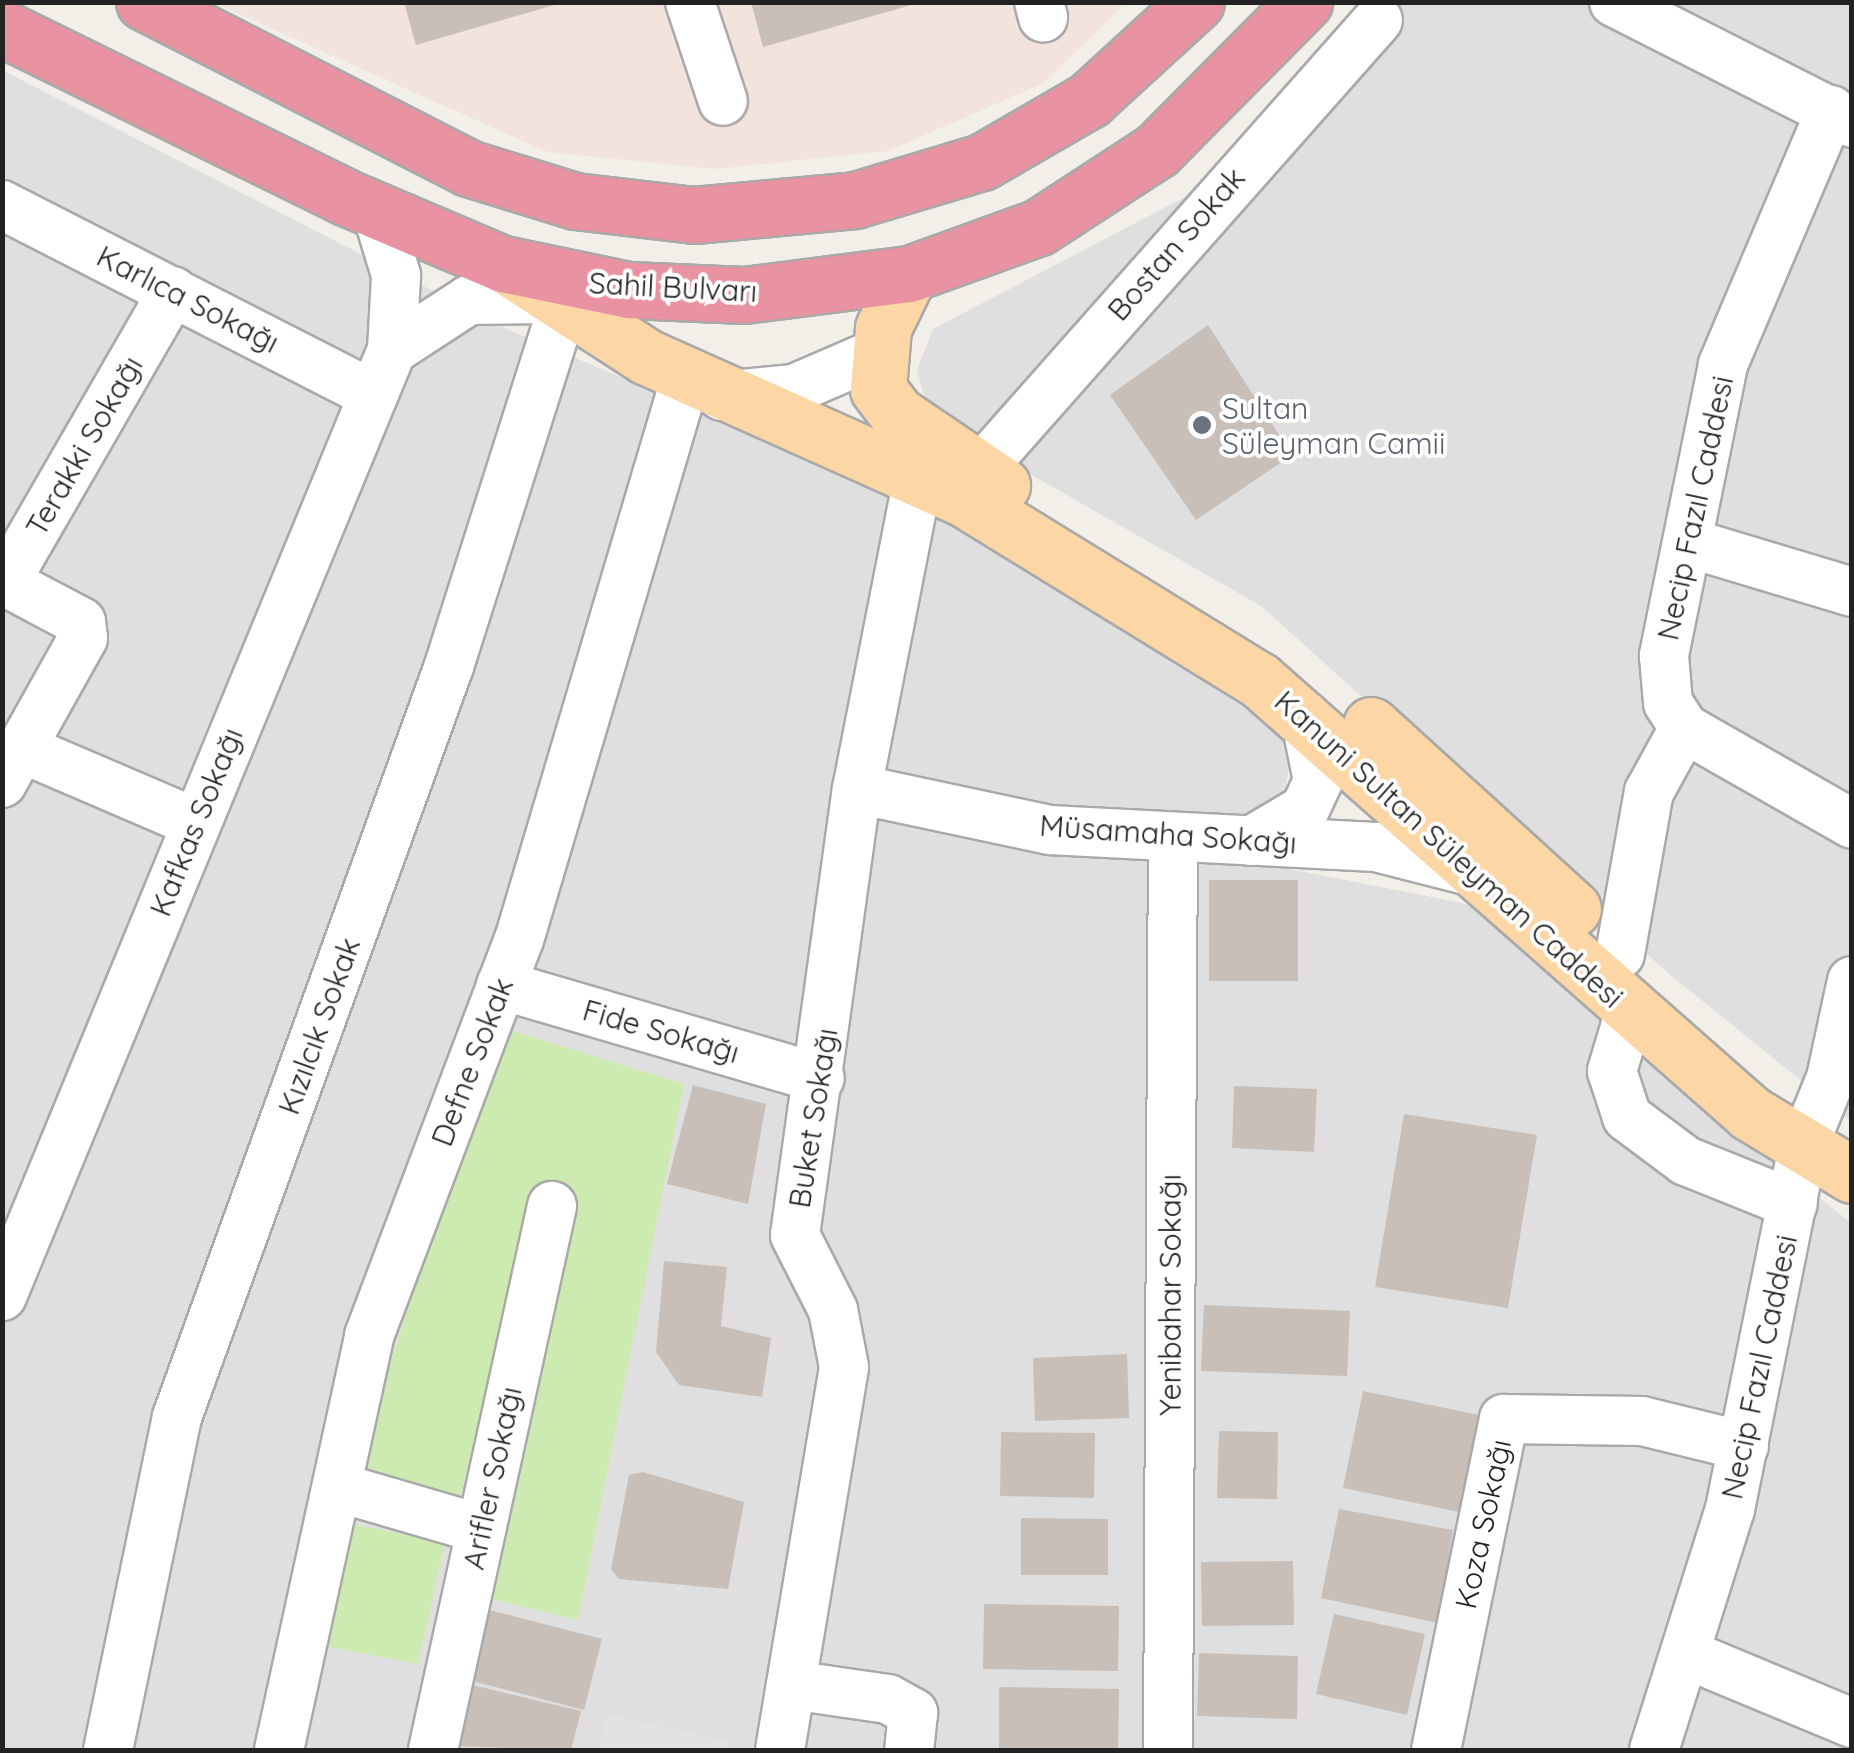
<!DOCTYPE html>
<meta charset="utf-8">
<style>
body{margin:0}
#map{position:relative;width:1854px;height:1753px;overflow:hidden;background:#f2efe9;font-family:Quicksand,sans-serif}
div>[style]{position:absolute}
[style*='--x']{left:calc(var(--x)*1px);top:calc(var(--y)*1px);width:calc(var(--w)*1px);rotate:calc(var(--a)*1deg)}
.residential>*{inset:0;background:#e0dfdf}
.military>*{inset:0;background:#f3e3dd}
.grass>*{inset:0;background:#cdebb0}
.parking>*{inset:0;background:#e2e2e2}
.building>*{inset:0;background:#c7bfb8}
.roads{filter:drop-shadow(2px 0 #a9a9a9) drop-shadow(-2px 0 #a9a9a9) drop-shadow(0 2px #a9a9a9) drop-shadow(0 -2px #a9a9a9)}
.minor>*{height:48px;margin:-24px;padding:0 24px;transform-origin:24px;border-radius:24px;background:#fff}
.major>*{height:55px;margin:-27.5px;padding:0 27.5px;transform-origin:27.5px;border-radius:27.5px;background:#fcd6a4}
.highway>*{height:55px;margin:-27.5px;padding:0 27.5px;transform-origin:27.5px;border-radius:27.5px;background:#e892a2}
.dots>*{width:28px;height:28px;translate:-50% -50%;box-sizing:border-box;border:5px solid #fff;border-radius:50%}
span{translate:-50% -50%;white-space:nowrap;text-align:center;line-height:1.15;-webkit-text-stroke:8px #fff;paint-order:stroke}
.street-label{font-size:30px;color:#222}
.worship-label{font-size:30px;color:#5b616d}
.left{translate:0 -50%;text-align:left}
.frame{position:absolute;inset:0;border:5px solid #222;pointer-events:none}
</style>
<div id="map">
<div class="residential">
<div style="clip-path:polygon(1391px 3px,1851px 3px,1851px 1121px,1668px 973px,1261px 606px,930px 417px,917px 370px,933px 329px,1208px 185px)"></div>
<div style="clip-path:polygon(2px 70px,511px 331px,883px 487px,1097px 606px,1294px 742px,1270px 865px,1482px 907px,1614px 1033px,1851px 1223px,1851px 1750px,3px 1750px)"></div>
</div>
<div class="military">
<div style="clip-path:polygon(215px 3px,1125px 3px,1044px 83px,888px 151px,716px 169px,547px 152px)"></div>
</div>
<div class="grass">
<div style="clip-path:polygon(501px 1027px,684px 1084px,578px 1620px,487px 1598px,577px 1200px,535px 1188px,459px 1501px,356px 1467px)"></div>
<div style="clip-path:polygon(353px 1524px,445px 1542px,418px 1664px,329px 1647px)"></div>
</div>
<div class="parking">
<div style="clip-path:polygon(607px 1715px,730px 1741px,728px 1750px,599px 1750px)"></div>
</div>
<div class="building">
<div style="clip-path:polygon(404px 2px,557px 2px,558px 4px,416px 45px)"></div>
<div style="clip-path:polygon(751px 2px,915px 2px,915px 4px,763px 47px)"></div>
<div style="clip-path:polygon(1208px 325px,1292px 455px,1196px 520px,1110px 395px)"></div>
<div style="clip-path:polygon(1209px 880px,1298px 880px,1298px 981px,1209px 981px)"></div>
<div style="clip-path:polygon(693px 1085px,766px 1104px,748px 1204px,667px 1184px)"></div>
<div style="clip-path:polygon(1234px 1086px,1317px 1089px,1314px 1152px,1232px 1148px)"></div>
<div style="clip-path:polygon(1404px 1114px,1537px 1135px,1508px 1308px,1375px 1287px)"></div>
<div style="clip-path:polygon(664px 1261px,727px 1267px,721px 1326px,771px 1338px,762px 1397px,679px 1385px,656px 1352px)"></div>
<div style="clip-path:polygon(1204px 1305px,1350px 1311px,1347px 1376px,1201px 1371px)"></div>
<div style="clip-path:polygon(1127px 1354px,1129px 1418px,1035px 1421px,1033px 1358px)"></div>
<div style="clip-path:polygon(1363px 1391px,1479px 1415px,1459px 1512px,1343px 1488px)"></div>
<div style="clip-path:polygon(1219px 1431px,1278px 1432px,1277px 1499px,1217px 1498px)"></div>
<div style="clip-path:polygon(1001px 1432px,1095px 1433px,1094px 1498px,1000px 1496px)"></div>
<div style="clip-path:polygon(643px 1472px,744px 1502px,728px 1589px,619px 1579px,611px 1569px,629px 1475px)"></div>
<div style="clip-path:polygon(1339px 1509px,1453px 1530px,1438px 1623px,1321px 1598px)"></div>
<div style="clip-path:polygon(1021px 1518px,1108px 1519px,1108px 1575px,1021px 1575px)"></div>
<div style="clip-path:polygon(1293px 1561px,1294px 1625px,1202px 1626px,1201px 1562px)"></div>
<div style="clip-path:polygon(984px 1604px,1119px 1606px,1118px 1671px,983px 1669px)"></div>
<div style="clip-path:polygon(486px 1609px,602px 1639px,584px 1710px,468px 1680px)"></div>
<div style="clip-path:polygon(1334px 1614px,1425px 1634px,1407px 1715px,1316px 1694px)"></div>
<div style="clip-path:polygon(1199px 1653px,1298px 1656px,1297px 1719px,1197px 1716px)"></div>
<div style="clip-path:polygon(468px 1684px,581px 1711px,571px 1750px,453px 1746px)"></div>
<div style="clip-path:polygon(999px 1687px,1119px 1689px,1118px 1750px,999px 1750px)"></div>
</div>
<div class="roads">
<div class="minor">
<div style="--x:690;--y:2;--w:104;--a:71.6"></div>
<div style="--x:1039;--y:2;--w:16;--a:75"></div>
<div style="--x:1614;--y:2;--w:267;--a:26.9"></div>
<div style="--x:1831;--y:110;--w:277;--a:113"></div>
<div style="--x:1723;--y:365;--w:297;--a:101.5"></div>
<div style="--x:1664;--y:656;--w:47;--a:85.1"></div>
<div style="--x:1668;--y:703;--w:30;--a:57"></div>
<div style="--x:1684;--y:728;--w:193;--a:29.7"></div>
<div style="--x:2;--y:205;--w:417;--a:27.1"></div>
<div style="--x:392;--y:350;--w:92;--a:-33"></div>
<div style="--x:469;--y:300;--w:78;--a:-0.7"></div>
<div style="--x:722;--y:396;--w:72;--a:-5.6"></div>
<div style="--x:794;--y:389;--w:90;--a:-23.4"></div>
<div style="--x:979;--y:471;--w:602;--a:-48.5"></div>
<div style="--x:1689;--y:543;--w:170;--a:16.7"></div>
<div style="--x:21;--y:748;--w:190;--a:23.2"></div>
<div style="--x:2;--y:783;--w:166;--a:-60.8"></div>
<div style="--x:83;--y:638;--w:16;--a:-97"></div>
<div style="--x:81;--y:622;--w:75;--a:-152.1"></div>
<div style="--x:15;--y:587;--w:22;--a:-90"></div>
<div style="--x:15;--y:565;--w:316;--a:-60"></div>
<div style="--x:857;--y:789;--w:197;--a:12"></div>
<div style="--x:1050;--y:830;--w:326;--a:3"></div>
<div style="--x:1376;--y:847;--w:104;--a:14.4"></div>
<div style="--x:1251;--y:841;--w:63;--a:-30.7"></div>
<div style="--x:1305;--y:809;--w:31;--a:-65"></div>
<div style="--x:1318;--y:781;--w:66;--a:-101.3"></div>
<div style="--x:1620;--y:954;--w:165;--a:-79.9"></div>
<div style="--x:1649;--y:792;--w:73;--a:-61.3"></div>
<div style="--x:501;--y:985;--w:332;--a:16.3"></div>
<div style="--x:1630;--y:1011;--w:63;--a:106.7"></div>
<div style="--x:1612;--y:1071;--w:48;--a:71.9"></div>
<div style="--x:1627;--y:1117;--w:74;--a:36.7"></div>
<div style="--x:1686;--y:1161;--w:115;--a:21.9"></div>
<div style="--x:2;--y:1296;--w:1023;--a:-67.6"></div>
<div style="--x:392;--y:350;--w:75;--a:-86.9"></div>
<div style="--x:396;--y:275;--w:66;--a:-106.8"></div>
<div style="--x:337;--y:1487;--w:150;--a:16.3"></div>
<div style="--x:1686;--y:1654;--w:180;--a:22.6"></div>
<div style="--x:791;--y:1685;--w:98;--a:8.2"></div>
<div style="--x:888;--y:1699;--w:29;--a:29"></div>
<div style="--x:913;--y:1713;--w:37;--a:96"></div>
<div style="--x:108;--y:1750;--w:340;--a:-78.3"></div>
<div style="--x:177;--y:1417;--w:799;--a:-70.09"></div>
<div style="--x:449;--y:666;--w:374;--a:-72.4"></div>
<div style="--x:279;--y:1750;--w:424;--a:-77.7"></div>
<div style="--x:369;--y:1336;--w:423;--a:-69.3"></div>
<div style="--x:519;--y:940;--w:587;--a:-73.48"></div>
<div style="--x:433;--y:1750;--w:557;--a:-77.66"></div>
<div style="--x:780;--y:1750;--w:388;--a:-80.5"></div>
<div style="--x:844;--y:1367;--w:58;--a:-100.9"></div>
<div style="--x:833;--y:1310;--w:84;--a:-116.9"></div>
<div style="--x:795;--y:1235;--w:450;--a:-82.1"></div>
<div style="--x:857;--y:789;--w:318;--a:-78.9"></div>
<div style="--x:1168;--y:1750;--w:910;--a:-89.69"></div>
<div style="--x:1436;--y:1750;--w:338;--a:-78.4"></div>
<div style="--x:1504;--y:1419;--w:138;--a:0.8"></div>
<div style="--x:1642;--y:1421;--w:105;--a:13.8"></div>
<div style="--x:1654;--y:1750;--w:253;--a:-72.5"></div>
<div style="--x:1730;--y:1509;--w:369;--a:-78.6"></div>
<div style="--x:1803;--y:1147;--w:74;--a:-67.9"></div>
<div style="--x:1831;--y:1078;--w:99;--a:-77.8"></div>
</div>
<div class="major">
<div style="--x:503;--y:264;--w:171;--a:32.9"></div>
<div style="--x:647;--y:357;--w:350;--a:24.1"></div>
<div style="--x:966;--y:500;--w:344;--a:31.6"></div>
<div style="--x:1259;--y:680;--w:655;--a:41.41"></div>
<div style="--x:1750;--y:1113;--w:119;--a:31.3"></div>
<div style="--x:909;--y:274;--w:60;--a:115.7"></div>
<div style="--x:883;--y:328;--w:61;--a:94.7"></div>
<div style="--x:878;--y:389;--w:31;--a:53"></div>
<div style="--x:897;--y:414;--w:127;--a:34.1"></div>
<div style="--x:1371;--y:725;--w:273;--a:42.3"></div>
</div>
<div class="highway">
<div style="--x:144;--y:2;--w:364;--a:27.1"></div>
<div style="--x:468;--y:168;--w:112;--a:17.1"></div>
<div style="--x:575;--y:201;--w:120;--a:6.7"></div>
<div style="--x:694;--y:215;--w:162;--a:-5.3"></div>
<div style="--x:855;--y:200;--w:133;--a:-16.7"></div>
<div style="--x:982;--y:162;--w:124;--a:-30.1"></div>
<div style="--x:1089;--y:100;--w:145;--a:-42.5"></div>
<div style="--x:2;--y:28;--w:382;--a:26.2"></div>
<div style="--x:345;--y:197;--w:172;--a:23"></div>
<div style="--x:503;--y:264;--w:129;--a:11.7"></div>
<div style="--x:629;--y:290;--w:115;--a:2.5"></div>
<div style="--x:744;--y:295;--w:166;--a:-7.3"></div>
<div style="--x:909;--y:274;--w:138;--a:-19.9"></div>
<div style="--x:1039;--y:227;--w:141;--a:-33.1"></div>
<div style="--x:1157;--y:150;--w:209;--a:-45.2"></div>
</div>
</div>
<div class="dots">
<div style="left:1202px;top:425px;background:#6b7280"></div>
</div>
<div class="street-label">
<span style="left:1176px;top:244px;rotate:-49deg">Bostan Sokak</span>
<span style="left:673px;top:287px;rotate:3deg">Sahil Bulvarı</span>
<span style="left:188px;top:299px;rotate:27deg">Karlıca Sokağı</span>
<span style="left:84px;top:446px;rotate:-60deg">Terakki Sokağı</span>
<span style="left:1695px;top:508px;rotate:-78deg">Necip Fazıl Caddesi</span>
<span style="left:196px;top:822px;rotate:-68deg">Kafkas Sokağı</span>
<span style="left:1168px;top:834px;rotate:4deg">Müsamaha Sokağı</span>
<span style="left:1449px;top:849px;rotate:42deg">Kanuni Sultan Süleyman Caddesi</span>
<span style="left:319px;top:1026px;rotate:-70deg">Kızılcık Sokak</span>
<span style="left:661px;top:1031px;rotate:16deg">Fide Sokağı</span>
<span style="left:472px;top:1062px;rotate:-69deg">Defne Sokak</span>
<span style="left:813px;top:1118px;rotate:-81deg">Buket Sokağı</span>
<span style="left:1170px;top:1295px;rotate:-90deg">Yenibahar Sokağı</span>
<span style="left:1759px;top:1367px;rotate:-78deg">Necip Fazıl Caddesi</span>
<span style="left:492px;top:1478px;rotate:-78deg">Arifler Sokağı</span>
<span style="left:1483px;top:1524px;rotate:-78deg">Koza Sokağı</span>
</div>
<div class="worship-label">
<span class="left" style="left:1222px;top:425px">Sultan<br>Süleyman Camii</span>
</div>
<div class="frame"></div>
</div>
